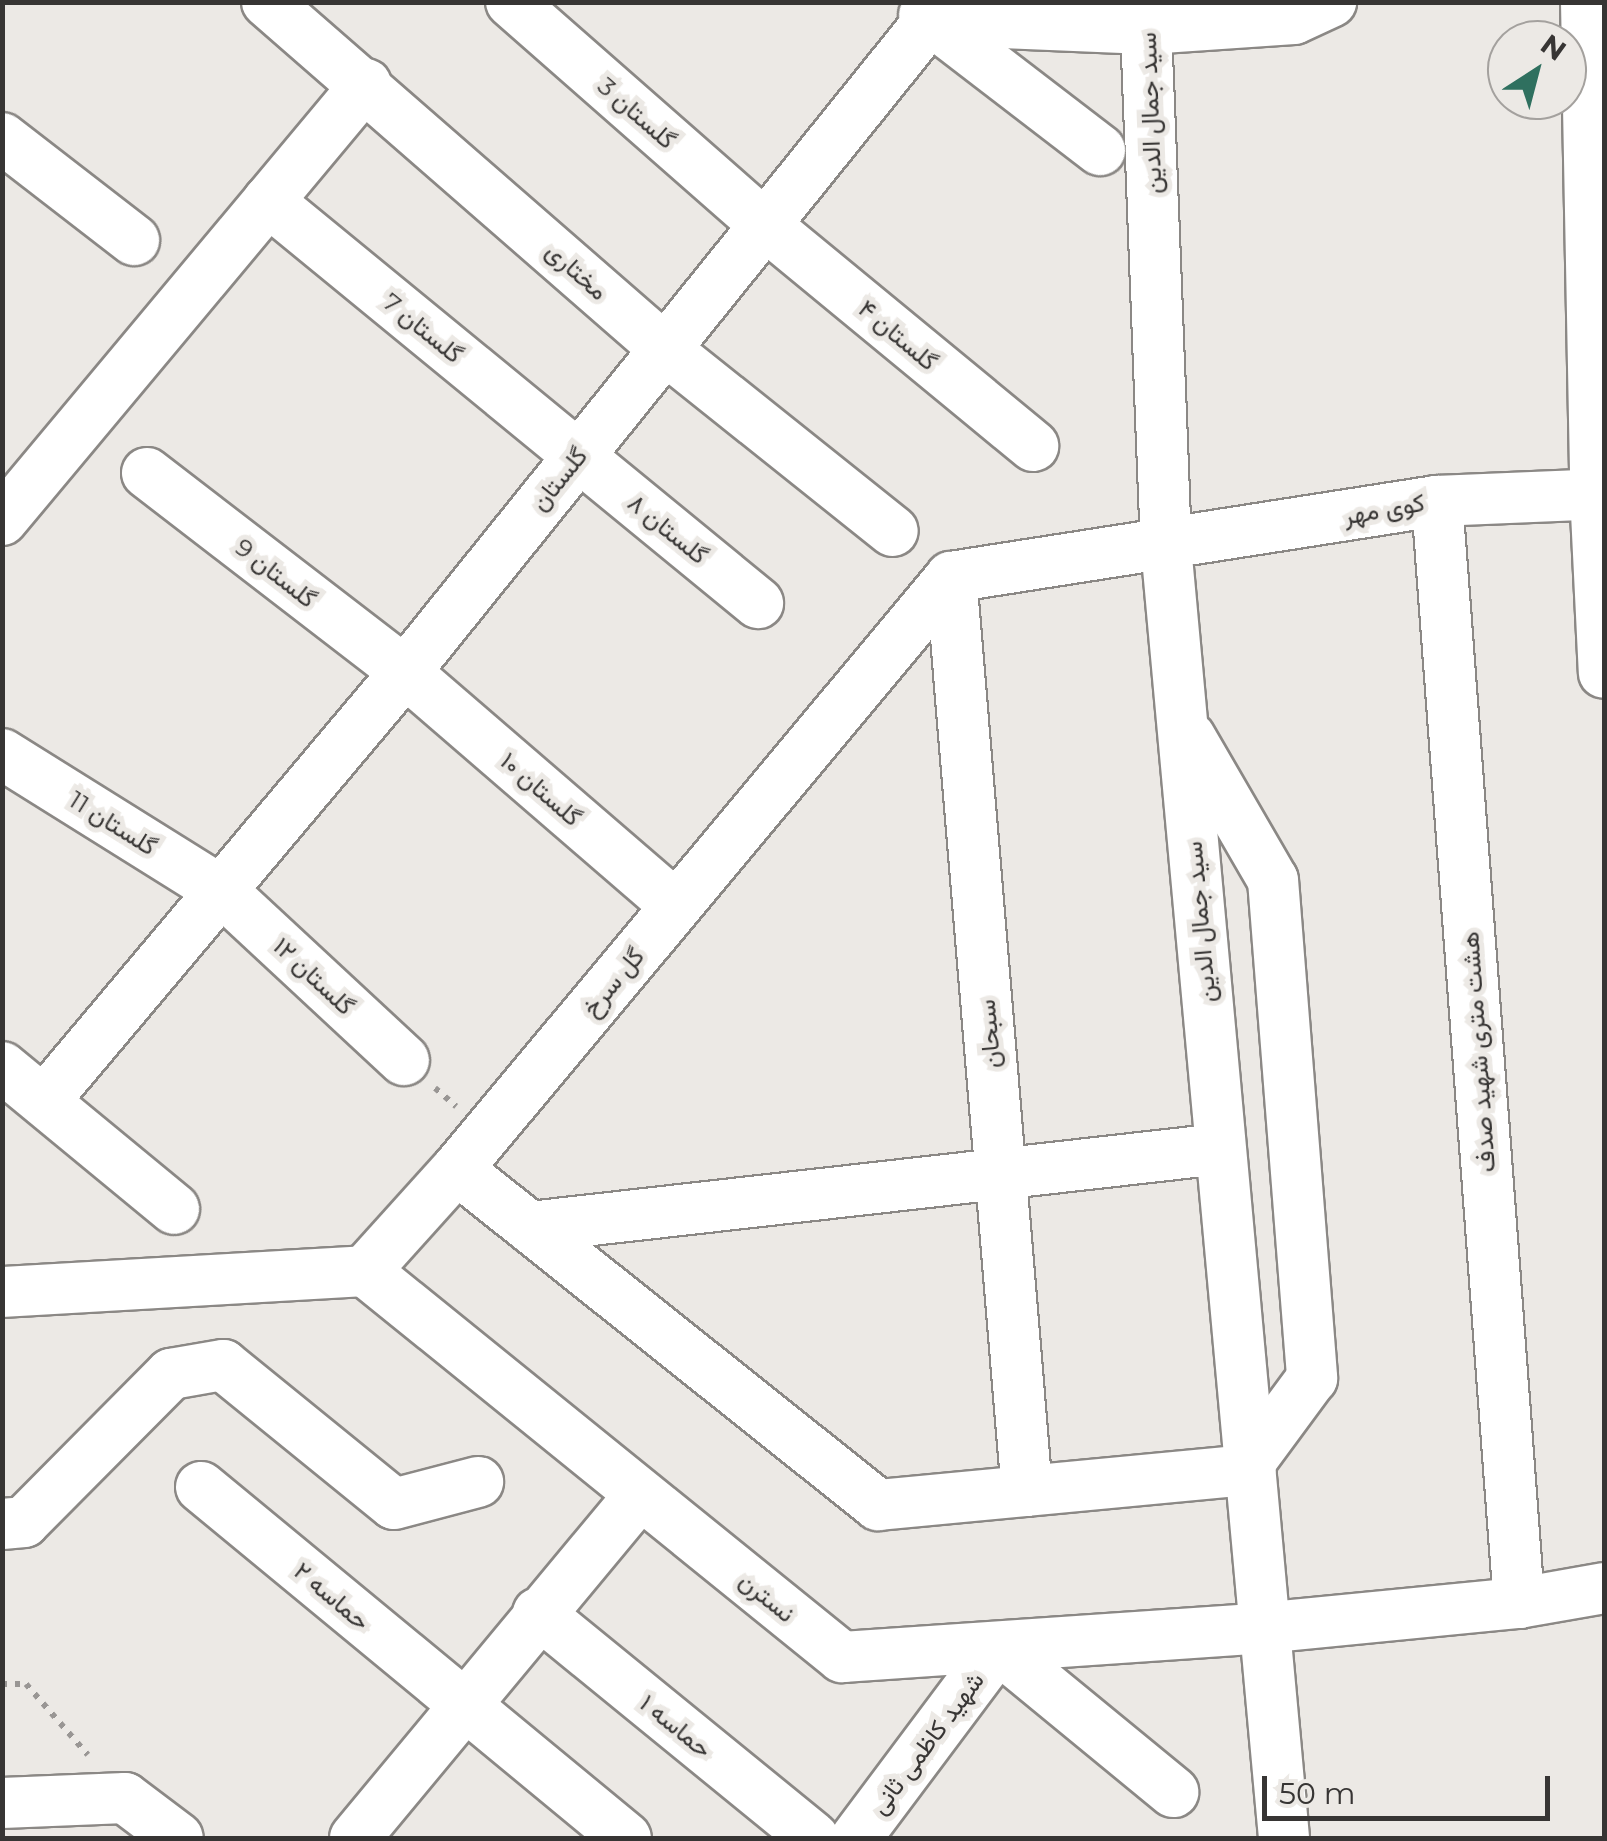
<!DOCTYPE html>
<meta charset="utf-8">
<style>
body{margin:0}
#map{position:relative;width:1607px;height:1841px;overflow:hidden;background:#ece9e5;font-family:Montserrat,Vazirmatn,sans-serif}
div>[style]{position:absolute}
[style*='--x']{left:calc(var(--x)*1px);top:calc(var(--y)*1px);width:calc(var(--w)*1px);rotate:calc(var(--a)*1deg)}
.path>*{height:6px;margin-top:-3px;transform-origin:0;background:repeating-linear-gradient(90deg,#999694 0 5px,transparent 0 13px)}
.roads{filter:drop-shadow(2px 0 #8b8885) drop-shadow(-2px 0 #8b8885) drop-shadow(0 2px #8b8885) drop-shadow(0 -2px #8b8885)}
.minor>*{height:50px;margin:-25px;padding:0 25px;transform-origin:25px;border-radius:25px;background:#fff}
span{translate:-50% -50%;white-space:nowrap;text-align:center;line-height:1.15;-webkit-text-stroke:10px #ece9e5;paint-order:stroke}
.street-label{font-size:25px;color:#373534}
.frame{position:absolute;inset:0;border:5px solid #373534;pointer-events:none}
.north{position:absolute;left:1487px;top:20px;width:100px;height:100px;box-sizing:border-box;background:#ece9e5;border:2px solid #a4a19e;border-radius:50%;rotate:36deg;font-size:28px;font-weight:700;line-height:40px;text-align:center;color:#373534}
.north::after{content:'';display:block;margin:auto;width:35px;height:45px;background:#2f705f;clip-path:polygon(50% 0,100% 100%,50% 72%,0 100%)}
.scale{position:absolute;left:1262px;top:1776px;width:288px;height:45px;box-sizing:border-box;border:5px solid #373534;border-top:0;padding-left:12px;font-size:30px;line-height:35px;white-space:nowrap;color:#373534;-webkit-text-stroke:8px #ece9e5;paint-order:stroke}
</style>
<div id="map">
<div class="path">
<div style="--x:435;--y:1088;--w:28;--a:41"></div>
<div style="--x:2;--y:1684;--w:24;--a:0"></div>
<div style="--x:26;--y:1684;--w:94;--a:48.9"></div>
</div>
<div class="roads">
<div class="minor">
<div style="--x:267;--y:2;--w:529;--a:41.09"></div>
<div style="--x:666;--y:350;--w:290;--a:38.6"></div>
<div style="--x:511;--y:2;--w:337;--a:41.3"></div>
<div style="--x:764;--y:224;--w:349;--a:39.5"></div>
<div style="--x:1145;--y:2;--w:544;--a:87.79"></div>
<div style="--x:1166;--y:546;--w:1297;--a:84.78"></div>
<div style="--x:1586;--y:2;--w:490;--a:88.9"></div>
<div style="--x:1595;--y:492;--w:181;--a:87.2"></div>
<div style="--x:924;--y:15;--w:222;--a:37.5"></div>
<div style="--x:2;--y:138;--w:167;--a:37.7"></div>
<div style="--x:268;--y:201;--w:634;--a:39.37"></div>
<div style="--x:147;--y:473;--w:326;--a:37.6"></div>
<div style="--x:405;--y:672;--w:358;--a:40.8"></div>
<div style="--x:1437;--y:501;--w:1105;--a:85.74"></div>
<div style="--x:2;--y:520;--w:568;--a:-50.14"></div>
<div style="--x:951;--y:577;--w:917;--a:85.25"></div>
<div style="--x:1190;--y:737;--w:165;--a:59.9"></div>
<div style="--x:1273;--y:880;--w:500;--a:85.5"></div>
<div style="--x:1312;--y:1378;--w:104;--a:126.4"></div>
<div style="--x:2;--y:754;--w:261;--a:32"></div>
<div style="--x:223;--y:892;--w:247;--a:42.9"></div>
<div style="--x:2;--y:1067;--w:223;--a:39.5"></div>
<div style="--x:44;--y:1101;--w:561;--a:-49.92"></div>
<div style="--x:405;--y:672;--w:837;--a:-51.16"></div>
<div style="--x:930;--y:20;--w:217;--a:2.4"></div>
<div style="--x:1147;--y:29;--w:147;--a:-3.9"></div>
<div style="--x:1294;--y:19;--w:41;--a:-24.7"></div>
<div style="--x:457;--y:1169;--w:539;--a:38.59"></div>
<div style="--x:878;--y:1505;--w:374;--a:-5.4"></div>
<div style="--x:530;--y:1227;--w:694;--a:-6.45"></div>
<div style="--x:365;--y:1271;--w:614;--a:38.98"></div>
<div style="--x:842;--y:1657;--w:421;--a:-3.9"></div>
<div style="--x:1262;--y:1628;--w:258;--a:-5.6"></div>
<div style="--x:1519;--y:1603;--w:86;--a:-10"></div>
<div style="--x:2;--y:1292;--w:364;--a:-3.3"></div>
<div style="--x:365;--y:1271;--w:137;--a:-48"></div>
<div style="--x:457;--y:1169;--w:771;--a:-50.16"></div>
<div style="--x:951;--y:577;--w:492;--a:-8.9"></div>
<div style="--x:1437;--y:501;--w:167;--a:-2.4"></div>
<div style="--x:201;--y:1487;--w:551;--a:39.55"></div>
<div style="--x:2;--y:1524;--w:22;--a:-5"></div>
<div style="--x:24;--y:1522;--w:209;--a:-45.2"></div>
<div style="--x:171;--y:1374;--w:53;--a:-9.8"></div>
<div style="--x:223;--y:1365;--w:220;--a:39.1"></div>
<div style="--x:394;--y:1504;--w:87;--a:-14.7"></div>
<div style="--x:538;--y:1613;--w:356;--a:39.2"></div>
<div style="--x:2;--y:1803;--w:123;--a:-2.3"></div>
<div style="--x:125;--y:1798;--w:66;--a:37"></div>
<div style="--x:355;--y:1838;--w:446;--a:-50.3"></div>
<div style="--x:856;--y:1838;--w:237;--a:-53.2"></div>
<div style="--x:998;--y:1648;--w:227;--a:39.4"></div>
</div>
</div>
<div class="street-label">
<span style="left:637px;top:113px;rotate:41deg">گلستان 3</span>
<span style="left:1150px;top:113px;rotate:-92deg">سید جمال الدین</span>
<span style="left:577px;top:271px;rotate:42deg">مختاری</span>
<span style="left:423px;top:328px;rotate:39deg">گلستان 7</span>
<span style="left:898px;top:335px;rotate:40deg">گلستان ۴</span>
<span style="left:559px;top:479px;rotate:-51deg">گلستان</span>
<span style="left:1384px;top:509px;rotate:-10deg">کوی مهر</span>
<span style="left:668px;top:529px;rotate:39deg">گلستان ۸</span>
<span style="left:276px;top:573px;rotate:38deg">گلستان 9</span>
<span style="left:541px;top:789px;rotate:41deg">گلستان ۱۰</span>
<span style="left:113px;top:823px;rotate:32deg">گلستان 11</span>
<span style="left:1200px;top:922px;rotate:-95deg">سید جمال الدین</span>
<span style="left:314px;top:976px;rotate:43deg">گلستان ۱۲</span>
<span style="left:613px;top:982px;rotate:-50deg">گل سرخ</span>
<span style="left:989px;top:1034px;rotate:-95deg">سبحان</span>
<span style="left:1478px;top:1052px;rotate:-94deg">هشت متری شهید صدف</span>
<span style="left:332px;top:1596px;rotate:40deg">حماسه ۲</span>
<span style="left:767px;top:1597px;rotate:39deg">نسترن</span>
<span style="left:676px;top:1726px;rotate:39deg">حماسه ۱</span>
<span style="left:927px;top:1743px;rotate:-53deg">شهید کاظمی ثانی</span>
</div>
<div class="frame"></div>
<div class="north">N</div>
<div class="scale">50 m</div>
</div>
